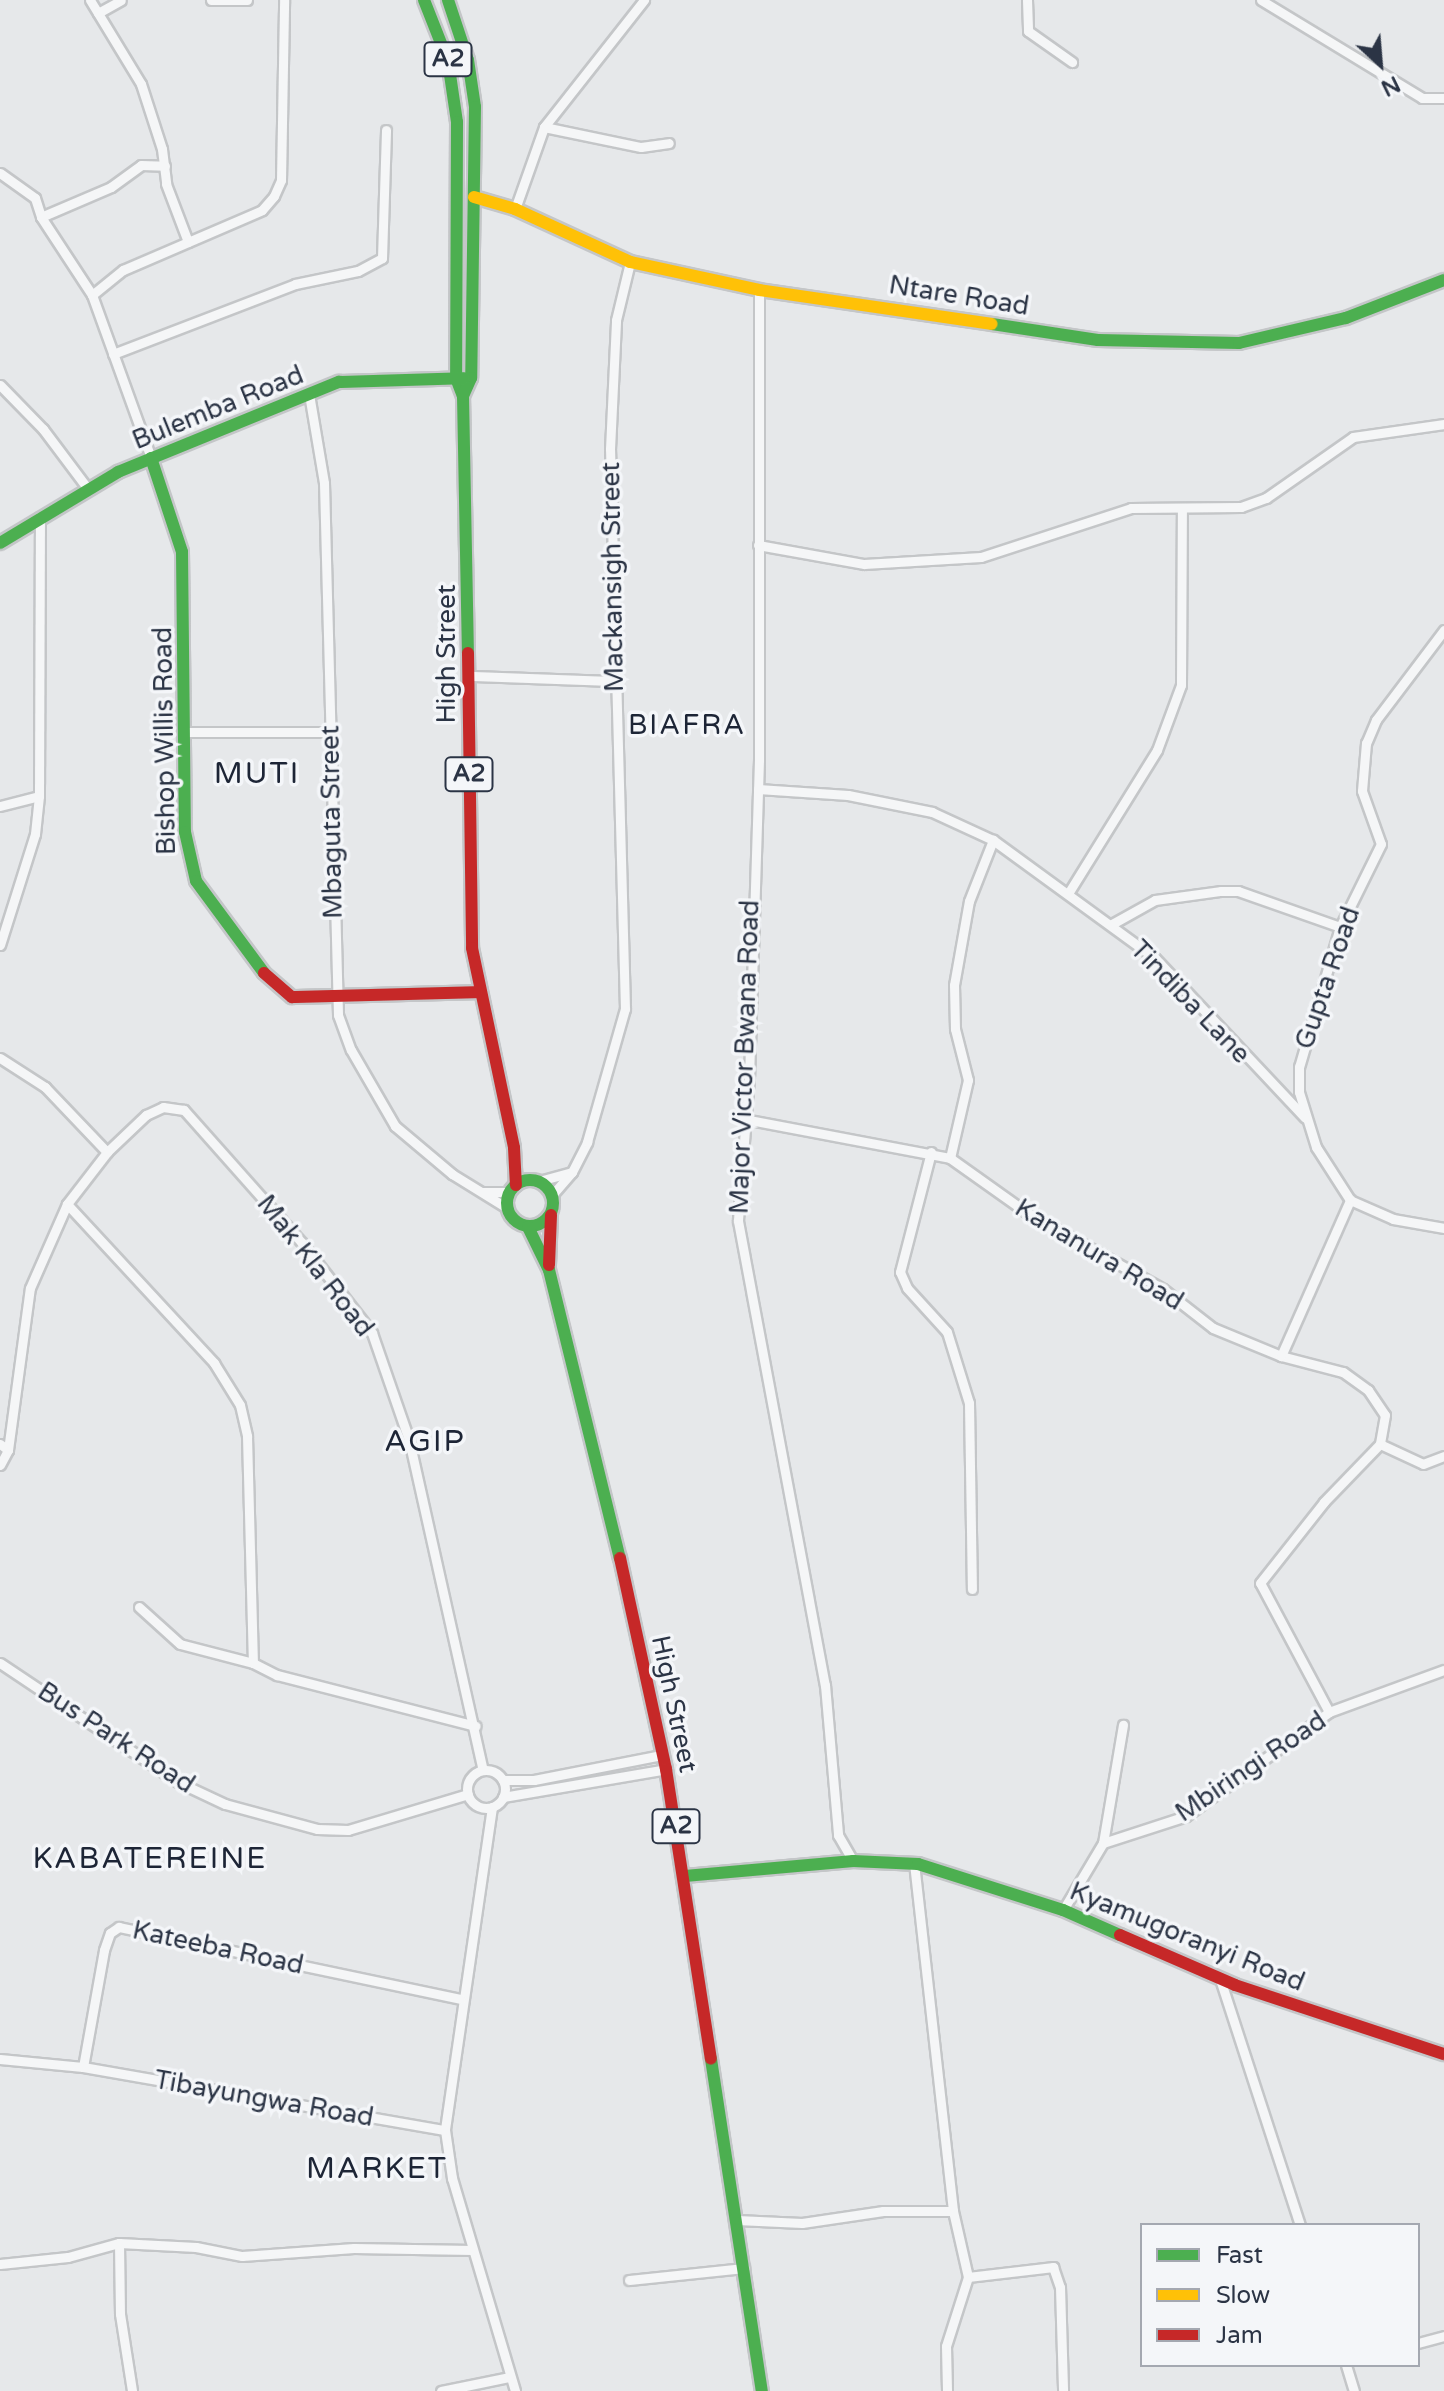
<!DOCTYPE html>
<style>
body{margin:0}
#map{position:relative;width:1444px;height:2391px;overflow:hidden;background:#e6e8ea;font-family:"Varela Round",sans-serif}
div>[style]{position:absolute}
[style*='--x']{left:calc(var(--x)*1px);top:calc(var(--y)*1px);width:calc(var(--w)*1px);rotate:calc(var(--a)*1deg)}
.roads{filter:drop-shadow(2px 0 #c4c6c8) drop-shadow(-2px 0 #c4c6c8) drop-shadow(0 2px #c4c6c8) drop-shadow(0 -2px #c4c6c8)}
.street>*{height:9px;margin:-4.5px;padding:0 4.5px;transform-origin:4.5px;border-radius:4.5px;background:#f5f6f7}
.street>.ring{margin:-4.5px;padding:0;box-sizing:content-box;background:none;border:9px solid #f5f6f7;border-radius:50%}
.fast>*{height:12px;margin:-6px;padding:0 6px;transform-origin:6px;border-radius:6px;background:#4caf50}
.fast>.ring{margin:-6px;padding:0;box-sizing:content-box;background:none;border:12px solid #4caf50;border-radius:50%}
.slow>*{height:12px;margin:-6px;padding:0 6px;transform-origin:6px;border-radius:6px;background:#ffc107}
.jam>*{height:12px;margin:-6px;padding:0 6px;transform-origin:6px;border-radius:6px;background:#c62828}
span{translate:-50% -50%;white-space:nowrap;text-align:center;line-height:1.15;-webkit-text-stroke:7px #f4f6f9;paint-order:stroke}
.shield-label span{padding:2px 6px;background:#f4f6f9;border:2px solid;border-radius:6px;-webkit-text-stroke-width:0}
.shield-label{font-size:24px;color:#2b3445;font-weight:700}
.street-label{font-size:26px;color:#2b3445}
.neighbourhood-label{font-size:28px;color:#1d2536;letter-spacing:2px}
.quarter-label{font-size:30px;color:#1d2536;letter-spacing:2px}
.legend{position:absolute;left:1140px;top:2223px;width:280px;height:144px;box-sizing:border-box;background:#f4f6f9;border:2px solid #a4a8b1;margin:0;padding:10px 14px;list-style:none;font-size:24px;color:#2b3445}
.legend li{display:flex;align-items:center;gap:16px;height:40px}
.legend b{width:40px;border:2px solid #a4a8b1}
.north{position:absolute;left:1340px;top:24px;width:80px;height:80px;-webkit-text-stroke:6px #f4f6f9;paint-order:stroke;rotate:154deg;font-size:22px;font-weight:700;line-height:32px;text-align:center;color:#2b3445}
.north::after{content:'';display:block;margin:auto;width:28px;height:36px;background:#2b3445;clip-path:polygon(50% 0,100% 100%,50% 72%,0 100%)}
</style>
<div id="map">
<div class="roads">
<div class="street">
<div style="--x:90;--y:0;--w:98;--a:58.7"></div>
<div style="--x:141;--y:84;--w:68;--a:72.1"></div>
<div style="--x:162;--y:149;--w:35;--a:83"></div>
<div style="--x:166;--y:184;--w:62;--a:69.2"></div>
<div style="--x:211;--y:0;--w:36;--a:0"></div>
<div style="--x:1027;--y:0;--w:31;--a:88"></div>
<div style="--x:1028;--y:31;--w:54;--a:35.2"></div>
<div style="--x:1261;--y:0;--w:188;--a:31.3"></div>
<div style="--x:1422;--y:98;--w:22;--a:0"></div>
<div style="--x:98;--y:13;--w:26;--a:-29"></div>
<div style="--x:544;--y:127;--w:99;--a:11.7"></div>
<div style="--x:641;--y:147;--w:28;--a:-8"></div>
<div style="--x:0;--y:173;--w:43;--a:35.5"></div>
<div style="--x:35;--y:198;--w:20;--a:72"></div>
<div style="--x:41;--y:217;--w:93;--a:56.8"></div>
<div style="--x:515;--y:209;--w:87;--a:-70.5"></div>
<div style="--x:544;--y:127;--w:162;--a:-51.8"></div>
<div style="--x:41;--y:217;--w:76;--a:-23.2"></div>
<div style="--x:111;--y:187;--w:37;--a:-36"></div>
<div style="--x:141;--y:165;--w:24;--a:2"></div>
<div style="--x:759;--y:290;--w:470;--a:90"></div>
<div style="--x:759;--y:760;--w:317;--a:91.8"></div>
<div style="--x:749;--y:1077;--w:144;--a:94.4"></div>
<div style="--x:738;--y:1221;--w:472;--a:79.4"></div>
<div style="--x:825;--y:1685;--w:151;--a:85"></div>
<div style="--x:838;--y:1835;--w:30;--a:60"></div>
<div style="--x:113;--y:354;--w:195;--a:-21"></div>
<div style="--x:295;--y:284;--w:64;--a:-11.7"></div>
<div style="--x:358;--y:271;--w:27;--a:-28"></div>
<div style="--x:382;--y:258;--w:128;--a:-88.2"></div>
<div style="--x:0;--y:385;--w:62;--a:45.7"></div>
<div style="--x:43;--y:429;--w:75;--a:53.1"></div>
<div style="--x:309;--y:394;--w:90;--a:80.4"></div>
<div style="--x:324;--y:483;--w:532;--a:88.49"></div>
<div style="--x:338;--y:1015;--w:37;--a:70"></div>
<div style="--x:351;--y:1050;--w:88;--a:59.9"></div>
<div style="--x:395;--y:1126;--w:75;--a:40.1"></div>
<div style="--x:452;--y:1174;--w:65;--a:31.7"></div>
<div style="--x:151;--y:458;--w:173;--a:-109.9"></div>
<div style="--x:92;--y:295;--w:40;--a:-39"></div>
<div style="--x:123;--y:270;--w:151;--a:-23.3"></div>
<div style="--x:262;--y:210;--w:18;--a:-49"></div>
<div style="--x:274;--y:196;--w:17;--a:-66"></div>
<div style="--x:281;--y:180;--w:180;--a:-89"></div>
<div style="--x:758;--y:545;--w:108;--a:10.2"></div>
<div style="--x:864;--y:564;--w:117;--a:-3.4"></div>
<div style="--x:981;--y:557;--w:158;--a:-18.1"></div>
<div style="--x:1131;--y:508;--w:110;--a:-0.5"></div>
<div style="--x:1241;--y:507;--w:27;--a:-20"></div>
<div style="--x:1266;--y:498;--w:106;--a:-35"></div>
<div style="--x:1353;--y:437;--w:92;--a:-8.1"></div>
<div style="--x:1444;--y:630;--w:113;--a:127.1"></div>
<div style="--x:1376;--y:720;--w:25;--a:113"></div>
<div style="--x:1366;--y:743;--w:48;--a:94.8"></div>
<div style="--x:1362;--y:791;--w:56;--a:70.3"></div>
<div style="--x:1381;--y:844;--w:93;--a:116.3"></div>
<div style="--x:1340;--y:927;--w:146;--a:106.3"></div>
<div style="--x:1299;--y:1067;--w:25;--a:90"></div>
<div style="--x:1299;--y:1092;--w:58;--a:72.8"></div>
<div style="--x:1316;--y:1147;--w:63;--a:57.3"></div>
<div style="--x:1350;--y:1200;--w:47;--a:23.8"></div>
<div style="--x:1393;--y:1219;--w:52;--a:10"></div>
<div style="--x:471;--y:676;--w:143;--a:2"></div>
<div style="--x:186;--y:732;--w:144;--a:0"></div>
<div style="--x:758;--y:789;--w:90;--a:3.8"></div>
<div style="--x:848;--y:795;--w:86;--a:11.4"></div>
<div style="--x:932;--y:812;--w:67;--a:24.7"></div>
<div style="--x:993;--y:840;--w:200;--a:36.1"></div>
<div style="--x:1155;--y:958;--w:219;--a:46.8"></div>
<div style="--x:0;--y:806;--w:40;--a:-14.4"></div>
<div style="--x:1069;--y:892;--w:167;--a:-58.2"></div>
<div style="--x:1157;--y:750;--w:69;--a:-69.7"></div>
<div style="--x:1181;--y:685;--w:177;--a:-89.7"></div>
<div style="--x:1112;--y:924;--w:49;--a:-29.2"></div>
<div style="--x:1155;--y:900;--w:67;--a:-7.8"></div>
<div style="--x:1221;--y:891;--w:17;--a:0"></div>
<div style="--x:1238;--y:891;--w:108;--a:19.4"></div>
<div style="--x:0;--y:945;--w:116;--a:-72.5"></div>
<div style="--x:35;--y:834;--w:38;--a:-84"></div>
<div style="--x:39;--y:796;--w:279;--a:-89.8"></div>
<div style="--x:0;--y:1058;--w:54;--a:32.8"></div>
<div style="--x:45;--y:1087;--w:90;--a:46.4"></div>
<div style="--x:107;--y:1152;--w:54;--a:-43.5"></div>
<div style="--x:146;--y:1115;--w:19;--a:-25"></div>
<div style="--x:163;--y:1107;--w:21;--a:8"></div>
<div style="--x:184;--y:1110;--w:178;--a:48.4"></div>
<div style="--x:302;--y:1243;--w:114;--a:52.1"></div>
<div style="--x:372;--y:1333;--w:113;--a:70.9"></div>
<div style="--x:409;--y:1440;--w:338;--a:77.4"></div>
<div style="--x:744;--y:1119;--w:210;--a:10.7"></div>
<div style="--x:950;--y:1158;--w:93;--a:35.4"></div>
<div style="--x:1026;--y:1212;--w:157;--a:29.3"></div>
<div style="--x:1163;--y:1289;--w:63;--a:38"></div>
<div style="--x:1213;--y:1328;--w:74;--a:22.4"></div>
<div style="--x:1281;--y:1356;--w:64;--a:14.5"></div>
<div style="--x:1343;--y:1372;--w:31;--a:36"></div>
<div style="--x:1368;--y:1390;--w:30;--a:56"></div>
<div style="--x:1385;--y:1415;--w:29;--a:100"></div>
<div style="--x:1380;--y:1444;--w:47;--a:24.9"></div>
<div style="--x:1423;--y:1464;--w:22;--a:-21"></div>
<div style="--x:931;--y:1152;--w:124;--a:104.5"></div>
<div style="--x:900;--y:1272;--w:17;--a:66"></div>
<div style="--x:907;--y:1288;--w:59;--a:47.7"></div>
<div style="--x:947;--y:1332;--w:74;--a:72.8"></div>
<div style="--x:969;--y:1403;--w:186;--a:89.1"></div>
<div style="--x:950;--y:1158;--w:80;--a:-77"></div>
<div style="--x:968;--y:1080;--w:53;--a:-104.3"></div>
<div style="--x:955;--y:1029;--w:44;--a:-91.3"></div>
<div style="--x:954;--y:985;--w:85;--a:-79.9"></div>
<div style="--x:969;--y:901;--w:66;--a:-68.5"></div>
<div style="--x:539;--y:1181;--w:34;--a:-15"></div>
<div style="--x:483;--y:1192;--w:27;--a:0"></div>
<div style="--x:552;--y:1195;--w:30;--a:-49"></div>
<div style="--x:572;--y:1172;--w:34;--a:-63"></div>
<div style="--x:587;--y:1142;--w:138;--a:-74.1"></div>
<div style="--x:625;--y:1009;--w:560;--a:-91.53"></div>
<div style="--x:610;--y:449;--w:129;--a:-87.3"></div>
<div style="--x:616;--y:320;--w:60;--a:-76.4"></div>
<div style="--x:67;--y:1204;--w:217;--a:47.2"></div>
<div style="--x:214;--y:1363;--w:49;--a:58.2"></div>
<div style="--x:240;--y:1405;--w:32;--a:77"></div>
<div style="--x:247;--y:1436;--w:227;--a:88.5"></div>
<div style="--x:253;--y:1663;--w:27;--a:27"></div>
<div style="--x:277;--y:1675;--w:205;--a:14.4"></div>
<div style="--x:1281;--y:1356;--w:171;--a:-66.1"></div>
<div style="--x:0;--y:1444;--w:10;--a:37"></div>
<div style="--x:8;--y:1450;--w:17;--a:118"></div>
<div style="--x:8;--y:1450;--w:163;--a:-82.3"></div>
<div style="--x:30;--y:1288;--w:92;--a:-66.2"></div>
<div style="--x:67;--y:1204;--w:66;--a:-52.4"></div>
<div style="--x:139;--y:1607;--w:55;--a:42.1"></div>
<div style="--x:180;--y:1644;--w:75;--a:14.6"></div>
<div style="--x:0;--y:1663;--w:214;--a:33.8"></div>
<div style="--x:178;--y:1782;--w:52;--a:25.1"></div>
<div style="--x:225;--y:1804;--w:95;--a:15.2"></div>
<div style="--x:317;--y:1829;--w:31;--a:2"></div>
<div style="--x:348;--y:1830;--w:125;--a:-16.7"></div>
<div style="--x:1329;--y:1712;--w:146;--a:-118.1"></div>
<div style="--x:1260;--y:1583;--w:103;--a:-51.7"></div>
<div style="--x:1324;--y:1502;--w:81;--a:-46"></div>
<div class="ring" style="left:467px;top:1770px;width:29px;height:29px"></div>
<div style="--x:503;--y:1780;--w:31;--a:0"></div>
<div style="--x:534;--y:1780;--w:130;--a:-11.1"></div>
<div style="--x:503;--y:1797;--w:165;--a:-9.7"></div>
<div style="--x:492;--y:1807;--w:326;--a:98.3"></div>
<div style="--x:445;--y:2130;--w:49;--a:81.7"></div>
<div style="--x:452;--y:2178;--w:222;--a:73.5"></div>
<div style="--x:1103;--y:1843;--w:87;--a:-18"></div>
<div style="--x:1186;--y:1816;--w:177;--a:-36"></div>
<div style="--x:1329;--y:1712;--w:122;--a:-20.1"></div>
<div style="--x:914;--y:1863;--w:350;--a:83.6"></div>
<div style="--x:953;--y:2211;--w:68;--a:77.2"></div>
<div style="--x:968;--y:2277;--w:72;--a:107.7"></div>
<div style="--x:946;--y:2346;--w:45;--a:88.7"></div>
<div style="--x:1063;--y:1910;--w:78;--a:-59.2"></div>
<div style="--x:1103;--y:1843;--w:120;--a:-80.4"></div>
<div style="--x:1220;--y:1979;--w:259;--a:72"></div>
<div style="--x:0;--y:2059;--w:83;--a:5.5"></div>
<div style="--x:83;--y:2067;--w:367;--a:9.9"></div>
<div style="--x:83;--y:2067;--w:119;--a:-79.8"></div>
<div style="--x:104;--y:1950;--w:18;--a:-71"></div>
<div style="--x:110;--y:1933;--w:11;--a:-34"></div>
<div style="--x:119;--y:1927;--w:349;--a:11.9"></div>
<div style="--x:737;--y:2220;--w:65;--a:2.6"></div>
<div style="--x:802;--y:2223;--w:82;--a:-8.4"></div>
<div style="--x:883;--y:2211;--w:70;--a:0"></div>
<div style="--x:119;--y:2243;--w:71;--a:89.2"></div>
<div style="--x:120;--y:2314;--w:78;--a:81.1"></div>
<div style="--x:0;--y:2264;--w:68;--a:-5.9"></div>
<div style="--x:68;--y:2257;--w:53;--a:-15.4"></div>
<div style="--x:119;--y:2243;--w:77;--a:3"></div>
<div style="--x:196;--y:2247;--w:47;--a:11.1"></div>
<div style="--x:242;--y:2256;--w:112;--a:-4.1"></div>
<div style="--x:354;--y:2248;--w:118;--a:1"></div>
<div style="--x:968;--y:2277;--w:86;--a:-6.7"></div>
<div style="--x:1053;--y:2267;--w:21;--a:71"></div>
<div style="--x:1060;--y:2287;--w:104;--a:88.3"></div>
<div style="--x:629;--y:2280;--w:116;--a:-6"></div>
<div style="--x:1418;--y:2343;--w:27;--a:-15"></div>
<div style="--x:1346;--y:2365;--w:27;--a:73"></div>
<div style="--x:441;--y:2391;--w:69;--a:-11.6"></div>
</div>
<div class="fast">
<div style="--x:424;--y:0;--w:66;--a:68.5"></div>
<div style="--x:448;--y:61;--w:62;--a:81.6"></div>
<div style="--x:457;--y:122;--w:256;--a:90.2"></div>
<div style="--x:456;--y:378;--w:19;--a:69"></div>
<div style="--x:463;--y:396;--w:257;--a:88.9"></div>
<div style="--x:448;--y:0;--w:63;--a:71.6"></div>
<div style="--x:468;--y:60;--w:48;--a:81.5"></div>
<div style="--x:475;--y:107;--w:271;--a:90.8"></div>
<div style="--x:471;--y:378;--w:20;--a:114"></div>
<div style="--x:992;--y:324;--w:107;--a:8.6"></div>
<div style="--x:1098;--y:340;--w:141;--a:1.2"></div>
<div style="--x:1239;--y:343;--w:110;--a:-13.2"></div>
<div style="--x:1346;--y:318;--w:105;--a:-21.2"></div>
<div style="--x:151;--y:458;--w:99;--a:71.7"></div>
<div style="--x:182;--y:552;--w:280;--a:89.4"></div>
<div style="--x:185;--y:832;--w:50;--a:77.3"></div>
<div style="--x:196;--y:881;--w:114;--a:53.5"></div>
<div style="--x:0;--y:543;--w:138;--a:-31"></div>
<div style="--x:118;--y:472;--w:239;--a:-22.2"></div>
<div style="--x:339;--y:382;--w:125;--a:-1.8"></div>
<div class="ring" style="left:507px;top:1180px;width:34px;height:34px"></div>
<div style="--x:528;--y:1227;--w:48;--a:64"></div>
<div style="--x:549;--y:1270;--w:297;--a:76.2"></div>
<div style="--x:685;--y:1876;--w:169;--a:-5.1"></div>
<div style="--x:853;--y:1861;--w:65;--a:2.6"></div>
<div style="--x:918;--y:1864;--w:152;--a:17.6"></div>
<div style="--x:1063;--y:1910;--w:62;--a:23.7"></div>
<div style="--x:711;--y:2059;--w:336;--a:81.3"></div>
</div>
<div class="slow">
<div style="--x:474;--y:197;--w:43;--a:16.3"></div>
<div style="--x:515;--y:209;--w:127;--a:24.7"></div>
<div style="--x:630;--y:262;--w:132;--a:12.2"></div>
<div style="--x:759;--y:290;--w:235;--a:8.3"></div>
</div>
<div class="jam">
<div style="--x:468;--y:653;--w:295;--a:89.2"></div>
<div style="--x:472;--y:948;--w:204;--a:78.1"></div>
<div style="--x:514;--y:1148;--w:37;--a:87"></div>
<div style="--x:264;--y:973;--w:37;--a:41"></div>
<div style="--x:292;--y:997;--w:185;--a:-1.5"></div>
<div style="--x:549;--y:1265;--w:50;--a:-87.7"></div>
<div style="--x:620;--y:1558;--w:216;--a:77.7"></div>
<div style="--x:666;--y:1769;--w:293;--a:81.2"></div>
<div style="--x:1120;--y:1935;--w:125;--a:23.5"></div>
<div style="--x:1235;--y:1985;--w:220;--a:18.3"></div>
</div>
</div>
<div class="shield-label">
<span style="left:448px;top:59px">A2</span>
<span style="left:469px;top:774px">A2</span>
<span style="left:676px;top:1826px">A2</span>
</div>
<div class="street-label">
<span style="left:959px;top:296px;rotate:9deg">Ntare Road</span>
<span style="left:218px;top:408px;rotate:-22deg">Bulemba Road</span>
<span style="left:613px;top:577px;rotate:-91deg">Mackansigh Street</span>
<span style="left:447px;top:654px;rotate:-90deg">High Street</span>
<span style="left:165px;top:741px;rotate:-91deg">Bishop Willis Road</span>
<span style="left:332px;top:822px;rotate:-91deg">Mbaguta Street</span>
<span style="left:1328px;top:978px;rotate:-71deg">Gupta Road</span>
<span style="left:1190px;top:1002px;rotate:46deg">Tindiba Lane</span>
<span style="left:745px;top:1057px;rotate:-88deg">Major Victor Bwana Road</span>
<span style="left:1099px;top:1255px;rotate:31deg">Kananura Road</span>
<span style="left:315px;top:1266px;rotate:52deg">Mak Kla Road</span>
<span style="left:674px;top:1704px;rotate:78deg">High Street</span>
<span style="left:116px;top:1738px;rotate:33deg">Bus Park Road</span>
<span style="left:1251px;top:1767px;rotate:-34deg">Mbiringi Road</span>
<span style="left:1187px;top:1937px;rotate:22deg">Kyamugoranyi Road</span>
<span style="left:218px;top:1948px;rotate:12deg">Kateeba Road</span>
<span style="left:264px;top:2099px;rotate:10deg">Tibayungwa Road</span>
</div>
<div class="neighbourhood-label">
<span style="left:687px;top:725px">BIAFRA</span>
</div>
<div class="quarter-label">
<span style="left:257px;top:774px">MUTI</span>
<span style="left:425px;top:1442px">AGIP</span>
<span style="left:150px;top:1859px">KABATEREINE</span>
<span style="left:377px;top:2169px">MARKET</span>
</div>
<ul class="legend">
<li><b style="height:10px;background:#4caf50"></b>Fast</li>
<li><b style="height:10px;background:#ffc107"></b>Slow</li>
<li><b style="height:10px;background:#c62828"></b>Jam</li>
</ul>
<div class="north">N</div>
</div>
